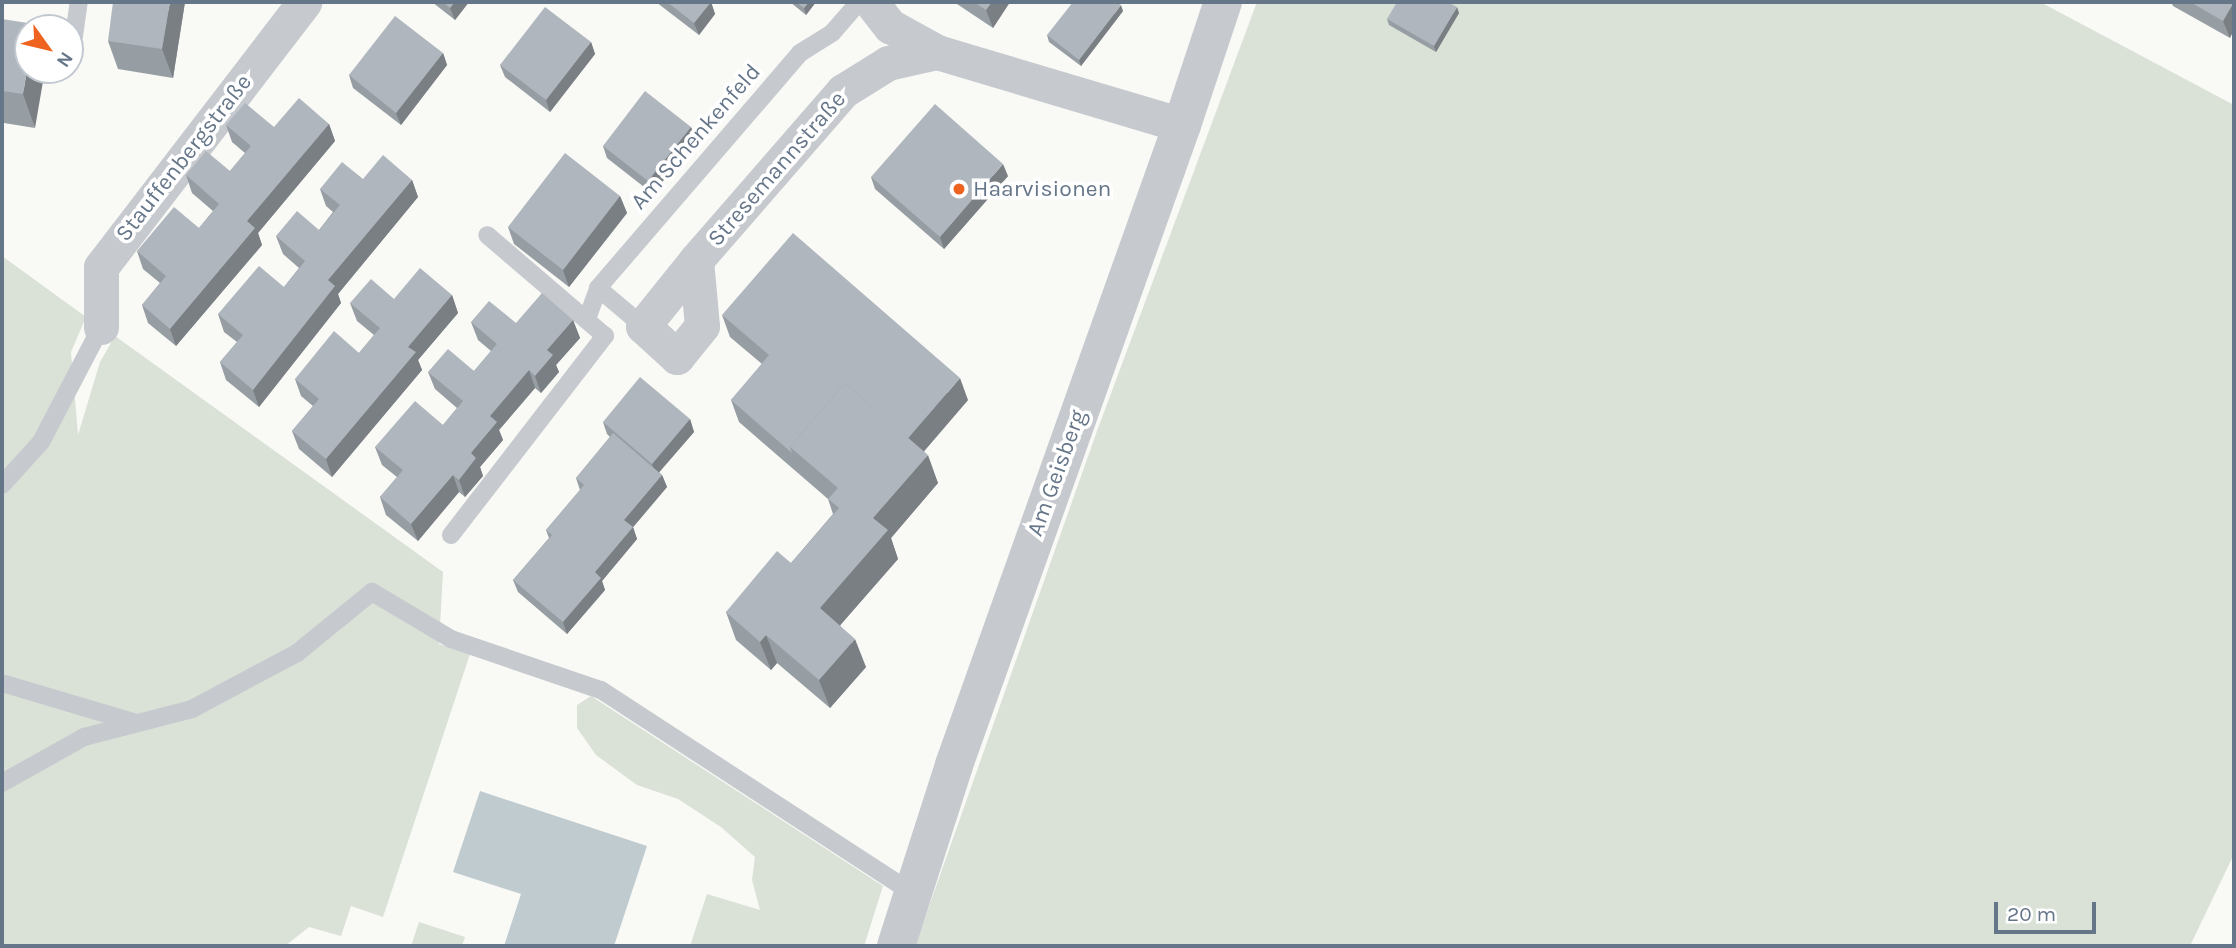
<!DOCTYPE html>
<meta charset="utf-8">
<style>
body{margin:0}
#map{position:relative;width:2236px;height:948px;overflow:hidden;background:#f9f9f6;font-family:Karla,sans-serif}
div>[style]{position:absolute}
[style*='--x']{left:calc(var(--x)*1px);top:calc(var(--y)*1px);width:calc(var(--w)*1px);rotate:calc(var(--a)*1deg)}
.green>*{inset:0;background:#dae1d7}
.water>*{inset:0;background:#c0cbd0}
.service>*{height:18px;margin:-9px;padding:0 9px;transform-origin:9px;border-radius:9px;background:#c6c9ce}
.minor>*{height:35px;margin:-17.5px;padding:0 17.5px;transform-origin:17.5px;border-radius:17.5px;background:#c6c9ce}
.tertiary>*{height:38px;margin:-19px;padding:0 19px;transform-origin:19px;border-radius:19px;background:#c6c9ce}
.wall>*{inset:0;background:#969da3}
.shaded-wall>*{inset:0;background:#7a7f84}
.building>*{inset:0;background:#afb6bd}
.dots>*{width:19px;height:19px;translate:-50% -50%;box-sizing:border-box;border:4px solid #fff;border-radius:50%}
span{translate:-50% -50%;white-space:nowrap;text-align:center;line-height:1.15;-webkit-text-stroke:7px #fff;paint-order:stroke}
.street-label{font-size:23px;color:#667689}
.poi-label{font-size:23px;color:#667689}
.left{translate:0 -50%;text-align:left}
.frame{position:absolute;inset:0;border:4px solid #667689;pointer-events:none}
.north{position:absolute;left:14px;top:14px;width:70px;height:70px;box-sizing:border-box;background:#fff;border:2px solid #c2c8d0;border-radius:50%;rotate:124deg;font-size:19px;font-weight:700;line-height:28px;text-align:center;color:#667689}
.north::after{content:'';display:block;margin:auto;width:24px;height:32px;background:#ef6320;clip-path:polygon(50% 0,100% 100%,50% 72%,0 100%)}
.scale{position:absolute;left:1994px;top:902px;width:102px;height:32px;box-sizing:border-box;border:4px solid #667689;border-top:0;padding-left:9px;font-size:21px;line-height:24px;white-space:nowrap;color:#667689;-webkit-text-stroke:5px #fff;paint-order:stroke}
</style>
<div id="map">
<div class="green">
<div style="clip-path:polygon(1257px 2px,2040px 2px,2234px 105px,2234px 854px,2190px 946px,915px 946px,1097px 431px)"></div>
<div style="clip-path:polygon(2px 256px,86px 317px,71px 352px,78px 435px,100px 362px,115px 336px,443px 572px,439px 644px,470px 654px,383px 917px,351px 906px,341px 936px,309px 927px,285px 946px,2px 946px)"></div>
<div style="clip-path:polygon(591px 696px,883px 886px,864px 946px,690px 946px,707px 894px,760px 910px,752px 880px,755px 857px,721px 827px,678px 799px,637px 785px,596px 755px,577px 728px,577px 705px)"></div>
<div style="clip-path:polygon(419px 922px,465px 937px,462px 946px,411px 946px)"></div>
</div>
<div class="water">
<div style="clip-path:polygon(480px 791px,647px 846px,614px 946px,504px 946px,521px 894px,453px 872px)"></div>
</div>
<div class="service">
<div style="--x:74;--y:36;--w:34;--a:-82"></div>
<div style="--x:598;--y:288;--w:59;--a:40.2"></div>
<div style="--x:587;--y:319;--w:33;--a:-70"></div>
<div style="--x:598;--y:288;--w:310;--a:-49.3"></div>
<div style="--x:800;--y:53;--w:38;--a:-32"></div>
<div style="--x:832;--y:33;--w:41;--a:-48.9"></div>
<div style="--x:2;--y:485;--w:58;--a:-47.8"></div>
<div style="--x:41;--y:442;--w:130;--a:-62.4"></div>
<div style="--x:451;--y:535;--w:252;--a:-52.3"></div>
<div style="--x:605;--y:336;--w:155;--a:-139.4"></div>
<div style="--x:2;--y:683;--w:140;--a:16.6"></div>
<div style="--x:2;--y:783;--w:94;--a:-29.3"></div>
<div style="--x:84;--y:737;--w:112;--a:-14.5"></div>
<div style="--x:192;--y:709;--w:119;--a:-28.1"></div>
<div style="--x:297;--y:653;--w:97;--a:-39.1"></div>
<div style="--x:372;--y:592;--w:92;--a:30.7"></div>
<div style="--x:451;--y:639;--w:158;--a:18.8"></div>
<div style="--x:601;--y:690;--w:371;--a:33.1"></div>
</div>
<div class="minor">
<div style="--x:871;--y:2;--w:31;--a:52"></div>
<div style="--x:890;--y:26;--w:54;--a:29"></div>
<div style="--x:696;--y:260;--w:66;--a:84.8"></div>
<div style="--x:702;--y:326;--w:40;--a:129"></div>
<div style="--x:677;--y:357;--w:46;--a:-137.6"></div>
<div style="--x:643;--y:326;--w:85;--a:-51.2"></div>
<div style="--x:696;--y:260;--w:224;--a:-49"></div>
<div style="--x:843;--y:91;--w:53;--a:-31.9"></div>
<div style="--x:888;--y:63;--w:50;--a:-12.7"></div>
<div style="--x:937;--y:52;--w:256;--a:16.6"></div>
<div style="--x:101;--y:327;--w:60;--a:-90"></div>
<div style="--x:101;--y:267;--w:334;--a:-52.5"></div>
</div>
<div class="tertiary">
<div style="--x:896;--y:946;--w:190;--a:-72.2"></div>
<div style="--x:954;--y:765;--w:679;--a:-70.39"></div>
<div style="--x:1182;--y:125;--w:130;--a:-71.6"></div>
</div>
<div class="wall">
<div style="clip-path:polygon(185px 2px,173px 78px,118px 69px,108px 41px)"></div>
<div style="clip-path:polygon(432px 2px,469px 2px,455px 20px)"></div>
<div style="clip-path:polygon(656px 2px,711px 2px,715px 14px,699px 35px)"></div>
<div style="clip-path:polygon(790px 2px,816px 2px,806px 15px)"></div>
<div style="clip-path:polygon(954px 2px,1010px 2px,993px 28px)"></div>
<div style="clip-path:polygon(2171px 2px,2234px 2px,2230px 38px,2173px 6px)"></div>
<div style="clip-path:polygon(1123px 11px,1081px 66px,1049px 42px,1047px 35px)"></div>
<div style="clip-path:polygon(1459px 13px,1436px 52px,1389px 25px,1387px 19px)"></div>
<div style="clip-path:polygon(2px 19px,35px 128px,4px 123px,2px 115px)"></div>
<div style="clip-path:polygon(591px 42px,595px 54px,550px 112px,505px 77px,500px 65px)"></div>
<div style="clip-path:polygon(443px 53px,447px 65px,401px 125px,353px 88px,349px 75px)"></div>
<div style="clip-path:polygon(329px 124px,335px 141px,258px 233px,262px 245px,176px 346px,148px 323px,142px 305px,160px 283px,143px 269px,137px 251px,199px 228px,213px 211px,192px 193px,186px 175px,230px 171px,245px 153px,232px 142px,226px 125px,274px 127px)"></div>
<div style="clip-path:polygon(691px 127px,695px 139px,653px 194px,607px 158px,603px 146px)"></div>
<div style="clip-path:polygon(1008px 176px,944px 249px,875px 189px,871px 177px)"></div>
<div style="clip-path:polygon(363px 179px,412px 180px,418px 197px,338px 294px,341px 303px,259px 407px,226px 380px,220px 362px,237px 342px,224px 332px,218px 314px,284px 287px,299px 268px,283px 254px,276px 236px,319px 230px,333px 212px,326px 206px,320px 189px)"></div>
<div style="clip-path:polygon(620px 196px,627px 213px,569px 287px,514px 244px,508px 227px)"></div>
<div style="clip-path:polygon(452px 295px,458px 313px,418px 360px,422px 370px,332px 477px,299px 449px,292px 431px,313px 406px,301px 396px,295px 379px,359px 353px,374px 335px,357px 321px,350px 303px,394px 299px)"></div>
<div style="clip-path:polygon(722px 315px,968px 400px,924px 451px,938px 483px,891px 538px,898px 559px,840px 625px,866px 667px,830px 708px,777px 663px,771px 670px,736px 640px,726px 612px,791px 563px,833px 514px,828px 499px,739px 422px,731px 400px,762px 364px,730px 337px)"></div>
<div style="clip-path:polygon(573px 320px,580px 338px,556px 365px,559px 372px,541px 393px,535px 388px,499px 430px,503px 440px,480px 467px,483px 476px,465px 497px,459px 492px,418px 541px,386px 515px,380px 497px,397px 477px,382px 465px,375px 447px,443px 425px,457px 408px,435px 389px,428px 372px,474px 371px,491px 351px,478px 340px,471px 322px,516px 323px)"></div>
<div style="clip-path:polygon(690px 419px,694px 432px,659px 472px,662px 475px,667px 487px,633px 527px,637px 539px,602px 581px,605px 590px,567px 634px,518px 592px,513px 580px,549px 538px,546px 530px,580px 490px,576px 478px,610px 437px,607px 434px,603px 422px)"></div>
</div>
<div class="shaded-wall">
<div style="clip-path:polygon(170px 2px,185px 2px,173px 78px,162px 49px)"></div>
<div style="clip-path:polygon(455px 2px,469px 2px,455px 20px,450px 8px)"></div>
<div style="clip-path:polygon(711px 2px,715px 14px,699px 35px,694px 23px)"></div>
<div style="clip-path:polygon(809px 2px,816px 2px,806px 15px,804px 8px)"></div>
<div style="clip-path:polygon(992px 2px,1010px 2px,993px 28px,986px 10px)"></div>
<div style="clip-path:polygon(2234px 2px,2234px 30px,2230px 38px,2223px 21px)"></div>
<div style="clip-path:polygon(1121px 5px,1123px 11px,1081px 66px,1079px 60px)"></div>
<div style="clip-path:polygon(1457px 7px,1459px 13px,1436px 52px,1434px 46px)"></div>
<div style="clip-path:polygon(591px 42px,595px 54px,550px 112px,546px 100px)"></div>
<div style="clip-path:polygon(443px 53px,447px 65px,401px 125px,396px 113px)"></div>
<div style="clip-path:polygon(28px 64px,28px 70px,45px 70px,35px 128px,23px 94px)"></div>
<div style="clip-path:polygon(329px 124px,335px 141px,258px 233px,262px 245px,176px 346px,170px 329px,247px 221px)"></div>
<div style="clip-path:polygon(691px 127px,695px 139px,653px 194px,648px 181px)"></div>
<div style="clip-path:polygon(1003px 164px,1008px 176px,944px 249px,940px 237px)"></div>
<div style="clip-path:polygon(412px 180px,418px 197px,338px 294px,341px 303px,259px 407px,253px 390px,328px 280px)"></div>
<div style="clip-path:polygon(620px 196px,627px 213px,569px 287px,563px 270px)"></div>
<div style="clip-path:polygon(452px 295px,458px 313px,418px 360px,422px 370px,332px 477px,326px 459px,408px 347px)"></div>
<div style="clip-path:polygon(573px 320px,580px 338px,556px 365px,559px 372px,541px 393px,535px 376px,547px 350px)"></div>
<div style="clip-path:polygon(529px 370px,535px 388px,499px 430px,503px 440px,480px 467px,483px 476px,465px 497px,459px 480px,471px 453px,490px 416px)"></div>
<div style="clip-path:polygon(960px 378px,968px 400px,914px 463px,906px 441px)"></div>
<div style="clip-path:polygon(690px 419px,694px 432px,656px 476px,652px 464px)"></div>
<div style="clip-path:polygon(928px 455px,938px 483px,891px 538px,898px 559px,830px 637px,820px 608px,873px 518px)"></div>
<div style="clip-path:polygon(453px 475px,459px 492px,418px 541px,411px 524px)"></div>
<div style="clip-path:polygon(662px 475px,667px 487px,629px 532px,624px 520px)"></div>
<div style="clip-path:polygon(633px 527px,637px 539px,602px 581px,605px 590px,567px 634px,563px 622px,595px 572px)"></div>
<div style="clip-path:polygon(766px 635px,777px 663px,771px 670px,760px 642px)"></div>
<div style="clip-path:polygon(855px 639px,866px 667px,830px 708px,819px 680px)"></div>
</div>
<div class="building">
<div style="clip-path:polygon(113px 2px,170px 2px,162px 49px,108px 41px)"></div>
<div style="clip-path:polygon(443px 2px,455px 2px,450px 8px)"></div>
<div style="clip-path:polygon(667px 2px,711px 2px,694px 23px)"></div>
<div style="clip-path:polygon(796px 2px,809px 2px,804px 8px)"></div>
<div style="clip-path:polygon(974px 2px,992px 2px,986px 10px)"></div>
<div style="clip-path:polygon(1073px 2px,1117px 2px,1121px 5px,1079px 60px,1047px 35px)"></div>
<div style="clip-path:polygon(1397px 2px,1447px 2px,1457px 7px,1434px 46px,1387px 19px)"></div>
<div style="clip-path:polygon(2190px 2px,2234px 2px,2223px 21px)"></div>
<div style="clip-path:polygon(545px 7px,591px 42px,546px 100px,500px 65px)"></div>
<div style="clip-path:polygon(395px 16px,443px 53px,396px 113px,349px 75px)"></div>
<div style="clip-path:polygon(2px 19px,34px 24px,34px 28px,28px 28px,28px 64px,23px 94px,2px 91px)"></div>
<div style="clip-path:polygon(645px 91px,691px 127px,648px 181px,603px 146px)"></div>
<div style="clip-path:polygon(299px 98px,329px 124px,247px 221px,255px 228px,170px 329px,142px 305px,166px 276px,137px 251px,174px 207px,199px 228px,219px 204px,186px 175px,206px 151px,230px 171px,251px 146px,226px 125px,245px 103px,274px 127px)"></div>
<div style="clip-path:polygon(935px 104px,1003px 164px,940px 237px,871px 177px)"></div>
<div style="clip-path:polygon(565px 153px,620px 196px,563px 270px,508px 227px)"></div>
<div style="clip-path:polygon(383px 155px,412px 180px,328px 280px,335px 286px,253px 390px,220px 362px,243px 335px,218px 314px,259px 266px,284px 287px,305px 261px,276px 236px,297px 211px,319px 230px,340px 205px,320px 189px,342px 162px,363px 179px)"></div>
<div style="clip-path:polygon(793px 233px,960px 378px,908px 438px,845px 383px,790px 447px,792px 453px,731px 400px,769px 355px,722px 315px)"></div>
<div style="clip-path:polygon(420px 268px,452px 295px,408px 347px,416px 352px,326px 459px,292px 431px,319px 399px,295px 379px,334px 331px,359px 353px,380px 328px,350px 303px,371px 279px,394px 299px)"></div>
<div style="clip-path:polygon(542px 293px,573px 320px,547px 350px,553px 355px,535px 376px,529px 370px,490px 416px,497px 422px,471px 453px,476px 458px,459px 480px,453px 475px,411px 524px,380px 497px,403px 470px,375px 447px,415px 401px,443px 425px,463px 401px,428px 372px,448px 349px,474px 371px,497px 344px,471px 322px,489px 301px,516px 323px)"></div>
<div style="clip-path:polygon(640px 377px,690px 419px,652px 464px,603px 422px)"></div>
<div style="clip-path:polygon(845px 383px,928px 455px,873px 518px,888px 530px,820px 608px,855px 639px,819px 680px,766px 635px,760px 642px,726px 612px,777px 551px,791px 563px,839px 508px,828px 499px,838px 488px,790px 447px)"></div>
<div style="clip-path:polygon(613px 433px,662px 475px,624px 520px,633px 527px,595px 572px,601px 578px,563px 622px,513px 580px,552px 535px,546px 530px,584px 485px,576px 478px)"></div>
</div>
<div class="dots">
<div style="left:959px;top:189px;background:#ef6320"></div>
</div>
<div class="street-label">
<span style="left:696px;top:137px;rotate:-49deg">Am Schenkenfeld</span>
<span style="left:184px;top:158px;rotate:-52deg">Stauffenbergstraße</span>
<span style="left:777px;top:169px;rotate:-49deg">Stresemannstraße</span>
<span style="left:1057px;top:473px;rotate:-70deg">Am Geisberg</span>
</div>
<div class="poi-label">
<span class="left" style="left:973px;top:189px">Haarvisionen</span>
</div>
<div class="frame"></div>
<div class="north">N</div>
<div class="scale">20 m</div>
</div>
